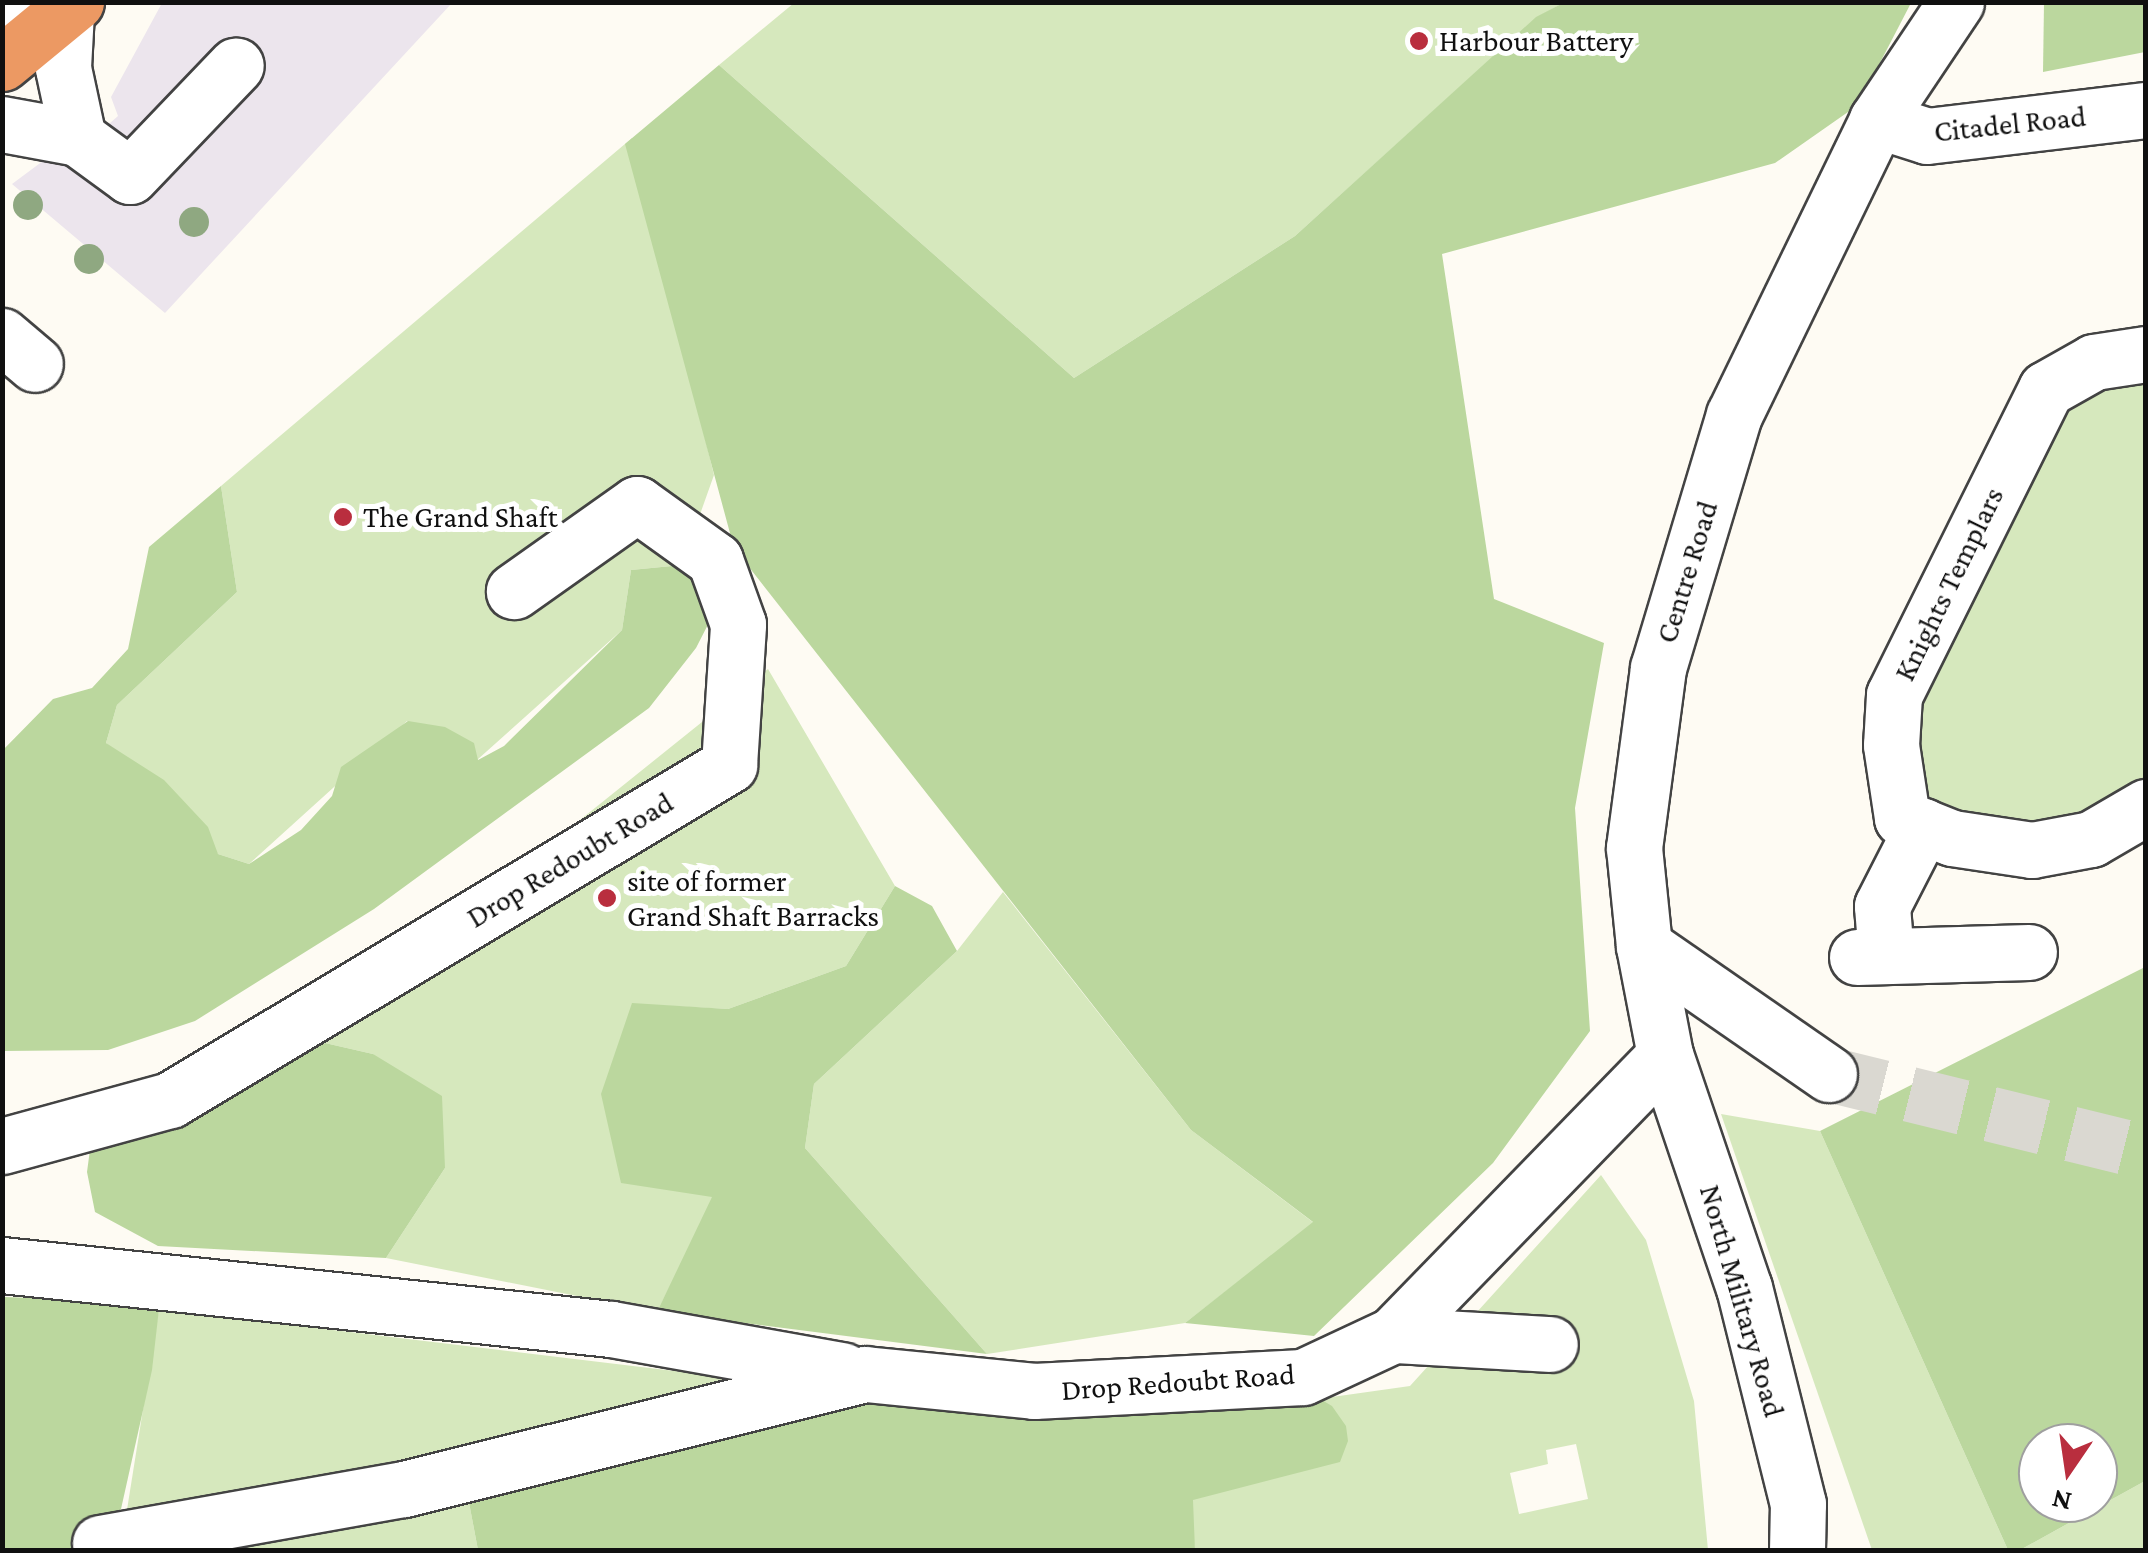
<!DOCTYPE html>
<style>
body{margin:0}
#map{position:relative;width:2148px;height:1553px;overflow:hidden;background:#fefbf3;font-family:"Crimson Pro",serif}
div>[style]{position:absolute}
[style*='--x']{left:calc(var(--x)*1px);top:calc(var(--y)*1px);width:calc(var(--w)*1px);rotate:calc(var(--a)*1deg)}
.industrial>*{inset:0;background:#ece5ed}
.green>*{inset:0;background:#d6e8bd}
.forest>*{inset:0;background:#bbd79e}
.minor-tunnel>*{height:55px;margin-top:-27.5px;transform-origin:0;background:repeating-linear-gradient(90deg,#dad8d1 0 55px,transparent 0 83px)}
.roads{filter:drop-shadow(2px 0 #434343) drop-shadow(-2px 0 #434343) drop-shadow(0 2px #434343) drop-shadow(0 -2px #434343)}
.minor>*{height:55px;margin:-27.5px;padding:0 27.5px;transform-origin:27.5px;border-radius:27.5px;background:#fff}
.highway>*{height:55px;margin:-27.5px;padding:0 27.5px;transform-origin:27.5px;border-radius:27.5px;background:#ec9963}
.trees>*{width:30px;height:30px;margin:-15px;border-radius:50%;background:#8fa881}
.dots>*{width:28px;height:28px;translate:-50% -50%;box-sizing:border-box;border:5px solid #fff;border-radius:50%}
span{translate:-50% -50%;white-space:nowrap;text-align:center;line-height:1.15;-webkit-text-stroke:10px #fff;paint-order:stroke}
.poi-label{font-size:30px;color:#101010}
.left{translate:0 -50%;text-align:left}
.street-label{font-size:30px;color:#101010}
.frame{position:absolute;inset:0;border:5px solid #101010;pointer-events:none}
.north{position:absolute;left:2018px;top:1423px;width:100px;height:100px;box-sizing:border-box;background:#fff;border:2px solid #9f9f9f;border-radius:50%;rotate:193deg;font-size:28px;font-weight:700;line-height:40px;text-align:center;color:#101010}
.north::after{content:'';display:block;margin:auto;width:35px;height:45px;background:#b92e3e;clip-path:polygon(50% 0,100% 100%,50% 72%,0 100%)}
</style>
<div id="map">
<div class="industrial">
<div style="clip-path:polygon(162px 3px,452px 3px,165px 313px,12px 184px,51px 155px,85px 145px,118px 116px,111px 97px)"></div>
</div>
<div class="green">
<div style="clip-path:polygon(794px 3px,1563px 3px,1536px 18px,1295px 236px,1074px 378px,719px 65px)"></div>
<div style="clip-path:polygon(632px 138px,714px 475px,682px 565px,631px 570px,622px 630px,477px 760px,407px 721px,249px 864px,218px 854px,106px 743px,117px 705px,237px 592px,221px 486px)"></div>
<div style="clip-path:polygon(2145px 371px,2145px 788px,2034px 835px,1921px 803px,1916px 701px,2043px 410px)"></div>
<div style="clip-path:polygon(768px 669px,895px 886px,846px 966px,728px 1009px,632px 1004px,718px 1192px,657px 1312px,386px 1258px,445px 1168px,373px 1054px,325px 1043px,585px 873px,570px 828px)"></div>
<div style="clip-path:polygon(1003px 892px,1191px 1130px,1314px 1223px,1185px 1323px,987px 1354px,805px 1148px,814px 1084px,957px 951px)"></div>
<div style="clip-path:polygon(1721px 1114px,1820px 1131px,2008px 1550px,1872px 1550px)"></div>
<div style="clip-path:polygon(evenodd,1601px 1175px,1646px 1240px,1694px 1401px,1708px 1550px,1195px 1550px,1177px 1419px,1410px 1386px,1601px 1175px,1576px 1444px,1588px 1499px,1519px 1514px,1510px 1473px,1548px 1464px,1546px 1450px,1576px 1444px)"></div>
<div style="clip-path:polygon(159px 1309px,775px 1383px,126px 1516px)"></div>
<div style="clip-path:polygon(2145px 1481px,2145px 1550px,2020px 1550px)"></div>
<div style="clip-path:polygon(467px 1492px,478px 1550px,198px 1550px)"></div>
</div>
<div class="forest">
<div style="clip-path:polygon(1563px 3px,1911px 3px,1858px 105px,1775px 163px,1442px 254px,1494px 599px,1604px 643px,1575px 808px,1590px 1031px,1493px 1163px,1314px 1336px,1185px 1323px,1313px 1222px,1191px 1130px,734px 548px,625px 144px,719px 65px,1074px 378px,1295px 236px,1536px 17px)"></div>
<div style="clip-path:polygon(2044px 3px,2145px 3px,2145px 52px,2043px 72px)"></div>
<div style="clip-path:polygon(221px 486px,237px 592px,117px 705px,106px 743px,164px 780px,208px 827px,218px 854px,249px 864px,301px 830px,332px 796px,341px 767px,408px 721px,445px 727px,474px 743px,478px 760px,504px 746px,622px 630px,631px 570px,682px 565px,720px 601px,696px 648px,649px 708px,374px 909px,195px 1021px,108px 1050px,3px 1051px,2px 751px,53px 699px,92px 688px,128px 649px,149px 547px)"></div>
<div style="clip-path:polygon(895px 886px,932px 906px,957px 951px,814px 1084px,805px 1148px,987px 1354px,657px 1312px,712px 1197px,621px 1183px,601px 1094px,632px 1003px,728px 1009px,846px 966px)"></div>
<div style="clip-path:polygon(evenodd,2145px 967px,2145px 1481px,2020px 1550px,2008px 1550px,1820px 1131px,2145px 967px,2098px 1443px,2098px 1503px,2038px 1503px,2038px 1443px,2098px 1443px)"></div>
<div style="clip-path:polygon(325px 1043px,373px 1054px,442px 1096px,445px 1168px,386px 1258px,158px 1246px,95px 1212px,87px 1172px,91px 1142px,228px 1087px)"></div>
<div style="clip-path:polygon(3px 1297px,135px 1301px,159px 1309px,152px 1370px,121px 1509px,75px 1550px,3px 1550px)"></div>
<div style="clip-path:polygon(858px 1388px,1310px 1393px,1332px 1406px,1346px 1426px,1348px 1441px,1340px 1462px,1193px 1500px,1195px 1550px,478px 1550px,467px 1492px)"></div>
</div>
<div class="minor-tunnel">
<div style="--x:1829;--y:1074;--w:326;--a:13.8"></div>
</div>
<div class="roads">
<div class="minor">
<div style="--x:66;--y:12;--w:56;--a:93.1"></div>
<div style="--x:63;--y:68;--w:72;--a:77.9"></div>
<div style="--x:2;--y:52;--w:37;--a:-68"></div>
<div style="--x:16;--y:18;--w:16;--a:-90"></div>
<div style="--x:1877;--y:120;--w:52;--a:17.7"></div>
<div style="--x:1927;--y:136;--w:221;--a:-6.8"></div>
<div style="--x:2;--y:124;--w:77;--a:10.4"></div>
<div style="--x:78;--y:138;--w:64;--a:36.2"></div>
<div style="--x:130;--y:176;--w:153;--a:-46.3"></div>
<div style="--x:2;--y:336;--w:43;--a:40.3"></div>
<div style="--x:2146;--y:354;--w:53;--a:171.3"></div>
<div style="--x:2094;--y:362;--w:55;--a:150.6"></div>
<div style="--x:2046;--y:389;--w:342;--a:116.4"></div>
<div style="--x:1894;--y:695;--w:50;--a:93.4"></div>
<div style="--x:1891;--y:745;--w:74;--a:81.4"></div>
<div style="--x:1902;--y:818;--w:54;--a:21.8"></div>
<div style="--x:1952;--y:838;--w:81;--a:8.5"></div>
<div style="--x:2032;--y:850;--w:60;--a:-10.6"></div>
<div style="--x:2091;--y:839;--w:64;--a:-30.2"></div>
<div style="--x:1644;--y:946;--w:225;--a:34.7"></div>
<div style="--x:1886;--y:956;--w:50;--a:-94.6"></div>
<div style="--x:1882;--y:906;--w:90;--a:-62.9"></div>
<div style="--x:1857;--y:957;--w:172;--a:-1.7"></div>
<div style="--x:2;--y:1146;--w:174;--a:-15.3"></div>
<div style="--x:170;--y:1100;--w:652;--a:-30.93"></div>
<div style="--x:729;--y:765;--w:141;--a:-86.3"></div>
<div style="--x:738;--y:624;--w:68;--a:-109.8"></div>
<div style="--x:715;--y:560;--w:96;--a:-144.3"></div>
<div style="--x:637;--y:504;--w:151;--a:144.7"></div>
<div style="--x:2;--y:1265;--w:612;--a:6"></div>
<div style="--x:611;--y:1329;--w:235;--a:10.1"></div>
<div style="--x:1393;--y:1335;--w:157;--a:3.3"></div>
<div style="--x:100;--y:1543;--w:309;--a:-10.1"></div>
<div style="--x:404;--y:1489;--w:475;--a:-14"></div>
<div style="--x:865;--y:1374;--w:170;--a:5.7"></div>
<div style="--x:1034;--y:1391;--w:269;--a:-3"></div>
<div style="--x:1303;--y:1377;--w:99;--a:-25"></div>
<div style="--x:1393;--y:1335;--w:390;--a:-45.8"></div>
<div style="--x:1797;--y:1550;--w:46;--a:-88.8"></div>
<div style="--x:1798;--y:1504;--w:223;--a:-104"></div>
<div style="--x:1744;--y:1288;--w:246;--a:-108.7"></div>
<div style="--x:1665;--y:1055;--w:111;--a:-100.9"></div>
<div style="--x:1644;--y:946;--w:99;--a:-95.8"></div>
<div style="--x:1634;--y:848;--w:182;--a:-82.4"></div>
<div style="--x:1658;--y:668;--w:264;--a:-73.3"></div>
<div style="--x:1734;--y:415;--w:328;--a:-64.1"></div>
<div style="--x:1877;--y:120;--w:142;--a:-56.2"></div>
</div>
<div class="highway">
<div style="--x:2;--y:63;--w:96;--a:-39.5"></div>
</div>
</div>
<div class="trees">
<div style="left:28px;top:205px"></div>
<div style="left:194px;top:222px"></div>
<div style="left:89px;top:259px"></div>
</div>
<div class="dots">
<div style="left:1419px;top:41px;background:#b92e3e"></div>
<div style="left:343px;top:517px;background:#b92e3e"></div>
<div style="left:607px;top:898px;background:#b92e3e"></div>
</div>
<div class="poi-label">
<span class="left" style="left:1439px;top:41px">Harbour Battery</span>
<span class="left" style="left:363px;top:517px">The Grand Shaft</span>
<span class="left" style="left:627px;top:898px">site of former<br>Grand Shaft Barracks</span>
</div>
<div class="street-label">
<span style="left:2010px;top:124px;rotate:-6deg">Citadel Road</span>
<span style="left:1687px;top:572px;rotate:-73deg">Centre Road</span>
<span style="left:1949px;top:584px;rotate:-64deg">Knights Templars</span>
<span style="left:570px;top:860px;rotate:-31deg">Drop Redoubt Road</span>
<span style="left:1742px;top:1301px;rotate:74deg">North Military Road</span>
<span style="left:1178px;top:1382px;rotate:-4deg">Drop Redoubt Road</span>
</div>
<div class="frame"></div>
<div class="north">N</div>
</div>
